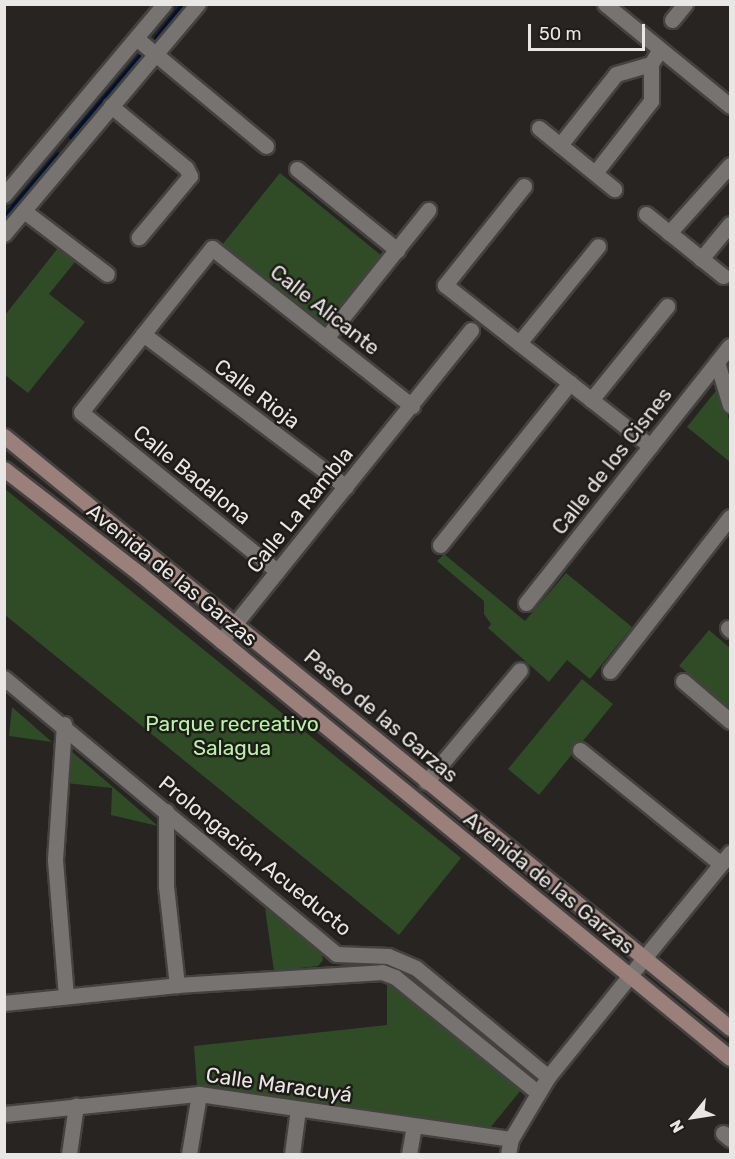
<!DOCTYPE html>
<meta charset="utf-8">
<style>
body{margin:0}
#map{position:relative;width:735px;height:1159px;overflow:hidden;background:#272422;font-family:Rubik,sans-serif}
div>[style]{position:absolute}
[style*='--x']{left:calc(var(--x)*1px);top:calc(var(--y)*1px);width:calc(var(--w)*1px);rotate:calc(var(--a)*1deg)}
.green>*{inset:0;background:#2f4c27}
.stream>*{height:4.5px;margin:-2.25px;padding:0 2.25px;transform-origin:2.25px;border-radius:2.25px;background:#001231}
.roads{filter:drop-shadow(2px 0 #444240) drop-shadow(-2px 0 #444240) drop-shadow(0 2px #444240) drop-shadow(0 -2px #444240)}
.minor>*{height:15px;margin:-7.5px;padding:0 7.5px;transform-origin:7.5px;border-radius:7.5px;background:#777371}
.tertiary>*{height:15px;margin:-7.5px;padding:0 7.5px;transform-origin:7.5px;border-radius:7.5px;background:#777371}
.secondary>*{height:15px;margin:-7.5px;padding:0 7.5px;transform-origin:7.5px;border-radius:7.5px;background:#9a7f7b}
span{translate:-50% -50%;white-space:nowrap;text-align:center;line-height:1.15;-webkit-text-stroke:5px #1e1b19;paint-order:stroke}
.street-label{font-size:21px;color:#e9e7e5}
.park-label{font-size:21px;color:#b9f3a9}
.frame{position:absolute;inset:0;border:6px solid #e9e7e5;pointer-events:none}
.north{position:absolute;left:663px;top:1087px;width:60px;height:60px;-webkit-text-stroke:4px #1e1b19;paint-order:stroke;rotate:240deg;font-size:16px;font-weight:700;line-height:24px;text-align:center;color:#e9e7e5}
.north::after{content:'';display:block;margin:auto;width:21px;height:27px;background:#e9e7e5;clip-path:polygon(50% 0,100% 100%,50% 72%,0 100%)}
.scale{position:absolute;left:528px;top:24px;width:117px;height:27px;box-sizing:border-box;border:3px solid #e9e7e5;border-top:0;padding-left:8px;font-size:18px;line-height:21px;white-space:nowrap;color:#e9e7e5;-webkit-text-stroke:4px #1e1b19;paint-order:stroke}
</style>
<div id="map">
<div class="green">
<div style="clip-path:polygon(280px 173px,382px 256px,325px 327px,222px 245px)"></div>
<div style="clip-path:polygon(58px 248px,75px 262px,49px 294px,85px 322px,28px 393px,5px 375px,5px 315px)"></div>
<div style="clip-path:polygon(719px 387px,730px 423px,730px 462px,687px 427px)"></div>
<div style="clip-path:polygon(5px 489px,461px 858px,399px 935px,5px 615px)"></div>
<div style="clip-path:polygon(444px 554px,525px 621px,566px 573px,632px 627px,590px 679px,567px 660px,549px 682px,488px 628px,491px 624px,484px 614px,484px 601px,437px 561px)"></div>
<div style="clip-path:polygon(709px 630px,730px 648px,730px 708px,679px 666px)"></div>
<div style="clip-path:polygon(582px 679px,613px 704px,539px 795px,508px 769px)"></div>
<div style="clip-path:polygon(12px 707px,52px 742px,9px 736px)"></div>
<div style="clip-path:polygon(70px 750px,158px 826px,111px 815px,112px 788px,66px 783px)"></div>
<div style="clip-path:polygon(265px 908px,321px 951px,323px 960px,318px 966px,274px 971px)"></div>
<div style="clip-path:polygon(387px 983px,521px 1090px,490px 1128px,197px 1086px,194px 1046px,387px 1025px)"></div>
</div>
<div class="stream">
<div style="--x:156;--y:38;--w:43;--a:-51.5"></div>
<div style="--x:71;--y:137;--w:105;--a:-49.6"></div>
<div style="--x:4;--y:217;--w:82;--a:-49.5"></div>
</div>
<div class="roads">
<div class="minor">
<div style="--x:605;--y:4;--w:161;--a:39.2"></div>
<div style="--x:672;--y:20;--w:21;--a:-51"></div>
<div style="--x:136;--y:38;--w:169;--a:39.7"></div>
<div style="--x:111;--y:106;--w:97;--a:39.6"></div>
<div style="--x:186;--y:168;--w:9;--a:63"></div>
<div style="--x:190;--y:176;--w:80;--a:129.9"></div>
<div style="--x:539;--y:128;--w:97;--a:39.1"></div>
<div style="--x:560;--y:145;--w:90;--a:-51.7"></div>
<div style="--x:616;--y:74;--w:36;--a:-16"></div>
<div style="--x:297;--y:169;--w:129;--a:39"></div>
<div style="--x:595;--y:173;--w:91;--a:-52.1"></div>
<div style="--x:651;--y:101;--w:37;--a:-90"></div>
<div style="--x:651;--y:64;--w:17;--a:-59"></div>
<div style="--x:524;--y:186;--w:127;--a:128.6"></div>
<div style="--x:445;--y:285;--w:261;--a:38.1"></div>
<div style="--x:4;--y:195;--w:249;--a:-50"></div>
<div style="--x:24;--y:211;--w:104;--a:37.2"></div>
<div style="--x:646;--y:214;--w:99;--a:38.8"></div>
<div style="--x:669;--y:233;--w:91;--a:-48.1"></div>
<div style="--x:4;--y:234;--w:301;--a:-49.9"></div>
<div style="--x:701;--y:259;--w:45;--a:-50.4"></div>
<div style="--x:143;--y:334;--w:254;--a:37"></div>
<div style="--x:326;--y:338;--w:164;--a:-51.4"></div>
<div style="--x:519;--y:343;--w:125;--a:-50.8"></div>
<div style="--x:717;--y:362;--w:45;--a:73.2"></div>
<div style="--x:591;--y:400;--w:121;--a:-51"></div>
<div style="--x:440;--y:545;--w:208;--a:-51.3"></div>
<div style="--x:277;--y:571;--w:252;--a:-141"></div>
<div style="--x:81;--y:412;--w:210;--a:-51.4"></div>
<div style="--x:212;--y:248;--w:255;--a:38.3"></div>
<div style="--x:526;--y:603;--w:328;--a:-51.6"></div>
<div style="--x:728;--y:628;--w:3;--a:45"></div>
<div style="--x:221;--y:641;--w:399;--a:-51.2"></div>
<div style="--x:610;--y:671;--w:195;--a:-52.1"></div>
<div style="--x:4;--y:678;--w:432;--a:39.7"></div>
<div style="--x:336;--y:954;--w:52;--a:2.2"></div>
<div style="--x:388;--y:956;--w:30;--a:23"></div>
<div style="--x:416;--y:968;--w:171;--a:39.5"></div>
<div style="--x:683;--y:681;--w:62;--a:40.4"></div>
<div style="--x:64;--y:724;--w:136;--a:93.8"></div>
<div style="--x:55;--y:860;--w:136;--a:85.4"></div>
<div style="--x:580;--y:750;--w:181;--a:39"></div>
<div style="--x:426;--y:782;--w:146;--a:-50"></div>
<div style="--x:166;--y:811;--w:75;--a:90"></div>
<div style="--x:166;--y:886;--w:100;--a:83.7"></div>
<div style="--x:644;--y:958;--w:136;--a:-50.7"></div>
<div style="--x:4;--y:1003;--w:174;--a:-5.9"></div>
<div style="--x:177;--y:985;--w:205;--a:-3.6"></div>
<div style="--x:382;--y:972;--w:14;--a:21"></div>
<div style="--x:395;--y:977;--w:184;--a:39"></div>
<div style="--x:4;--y:1114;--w:196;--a:-5.9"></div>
<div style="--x:199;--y:1094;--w:315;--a:8.2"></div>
<div style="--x:723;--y:1133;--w:9;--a:41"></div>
<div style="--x:69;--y:1154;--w:49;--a:-81.9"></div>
<div style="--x:189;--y:1154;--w:61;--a:-80.5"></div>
<div style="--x:292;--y:1154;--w:45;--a:-82.4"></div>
<div style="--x:409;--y:1154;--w:28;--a:-80"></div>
</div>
<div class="tertiary">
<div style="--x:508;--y:1154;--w:15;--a:-79"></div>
<div style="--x:511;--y:1139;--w:72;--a:-59.2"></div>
<div style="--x:548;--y:1077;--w:153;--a:-51.1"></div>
</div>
<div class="secondary">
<div style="--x:4;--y:436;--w:937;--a:39.19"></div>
<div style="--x:4;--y:469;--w:172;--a:37.7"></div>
<div style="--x:140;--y:574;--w:763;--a:39.36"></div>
</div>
</div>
<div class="street-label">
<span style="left:325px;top:310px;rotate:38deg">Calle Alicante</span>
<span style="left:257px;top:394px;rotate:37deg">Calle Rioja</span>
<span style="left:612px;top:461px;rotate:-52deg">Calle de los Cisnes</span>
<span style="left:192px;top:475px;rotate:39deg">Calle Badalona</span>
<span style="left:300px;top:510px;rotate:-51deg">Calle La Rambla</span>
<span style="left:172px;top:575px;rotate:39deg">Avenida de las Garzas</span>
<span style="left:381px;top:716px;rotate:40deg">Paseo de las Garzas</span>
<span style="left:255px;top:856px;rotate:39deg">Prolongación Acueducto</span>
<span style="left:549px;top:883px;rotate:39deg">Avenida de las Garzas</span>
<span style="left:279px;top:1085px;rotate:8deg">Calle Maracuyá</span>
</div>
<div class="park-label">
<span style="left:232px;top:736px">Parque recreativo<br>Salagua</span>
</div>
<div class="frame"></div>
<div class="north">N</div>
<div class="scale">50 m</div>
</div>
